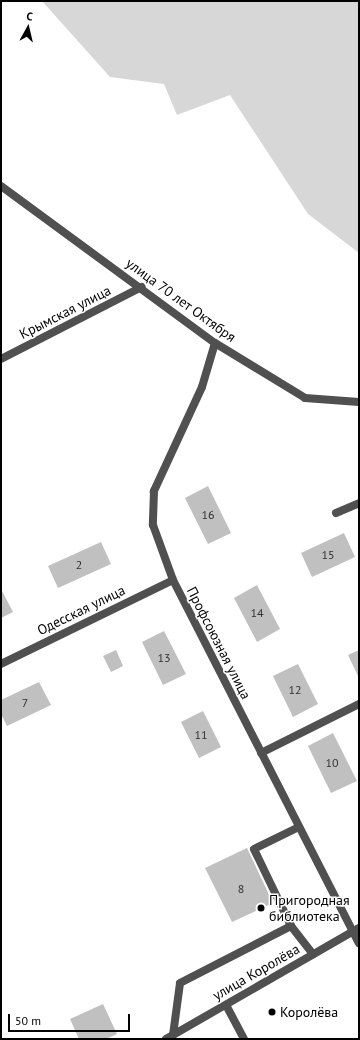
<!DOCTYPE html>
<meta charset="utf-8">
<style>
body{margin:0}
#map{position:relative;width:360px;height:1040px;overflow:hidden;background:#fff;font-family:"PT Sans",sans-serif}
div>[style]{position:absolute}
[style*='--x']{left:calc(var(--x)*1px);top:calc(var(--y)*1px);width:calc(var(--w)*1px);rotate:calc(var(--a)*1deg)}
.green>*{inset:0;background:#d7d7d7}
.building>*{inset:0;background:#c0c0c0}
.service>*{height:8px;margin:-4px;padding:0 4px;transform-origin:4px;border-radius:4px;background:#505050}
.minor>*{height:8px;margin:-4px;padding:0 4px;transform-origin:4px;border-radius:4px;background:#505050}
.dots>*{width:11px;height:11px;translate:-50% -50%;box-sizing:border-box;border:2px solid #fff;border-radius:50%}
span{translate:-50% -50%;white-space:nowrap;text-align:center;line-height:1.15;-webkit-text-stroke:3px #fff;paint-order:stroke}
.number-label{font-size:12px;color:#303030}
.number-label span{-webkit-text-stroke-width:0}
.street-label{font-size:14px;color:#000}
.poi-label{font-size:14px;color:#000}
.left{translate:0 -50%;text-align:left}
.frame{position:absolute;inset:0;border:2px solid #000;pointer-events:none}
.north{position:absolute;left:8px;top:8px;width:40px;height:40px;-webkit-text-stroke:3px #fff;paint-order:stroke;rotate:8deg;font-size:11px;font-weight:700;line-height:16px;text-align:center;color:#000}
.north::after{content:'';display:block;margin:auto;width:14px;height:18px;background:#000;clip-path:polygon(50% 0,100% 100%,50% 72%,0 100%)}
.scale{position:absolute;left:8px;top:1014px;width:122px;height:18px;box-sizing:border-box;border:2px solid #000;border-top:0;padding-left:5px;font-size:12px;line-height:14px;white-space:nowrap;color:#000;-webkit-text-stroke:3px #fff;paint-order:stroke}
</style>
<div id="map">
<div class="green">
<div style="clip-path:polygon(42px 1px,359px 1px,359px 253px,308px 214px,230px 95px,177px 115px,164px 84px,110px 77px)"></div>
</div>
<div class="building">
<div style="clip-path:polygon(208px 486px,231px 533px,208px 544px,185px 498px)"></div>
<div style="clip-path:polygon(344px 533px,355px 557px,312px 577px,301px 553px)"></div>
<div style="clip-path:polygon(101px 542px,111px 564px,58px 588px,48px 566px)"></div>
<div style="clip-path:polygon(257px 585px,280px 629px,257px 642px,234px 598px)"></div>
<div style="clip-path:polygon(1px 589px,13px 612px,1px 618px)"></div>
<div style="clip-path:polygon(164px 631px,186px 674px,163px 685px,142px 642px)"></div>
<div style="clip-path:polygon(116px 650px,123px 666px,111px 672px,103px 656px)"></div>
<div style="clip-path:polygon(359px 650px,359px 678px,348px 655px)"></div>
<div style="clip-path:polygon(298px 664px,318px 704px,293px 717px,273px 676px)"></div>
<div style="clip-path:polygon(39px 682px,51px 705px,7px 726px,1px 714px,1px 700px)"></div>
<div style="clip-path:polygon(203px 711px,221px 747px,199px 758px,181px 722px)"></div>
<div style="clip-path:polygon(333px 733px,357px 781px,331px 793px,308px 746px)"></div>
<div style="clip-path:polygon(247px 848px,273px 903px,232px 922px,205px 868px)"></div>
<div style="clip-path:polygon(103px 1004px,117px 1034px,106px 1039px,79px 1039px,70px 1019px)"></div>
</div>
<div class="service">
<div style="--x:336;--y:513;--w:25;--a:-23"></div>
<div style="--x:291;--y:926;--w:36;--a:52"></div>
<div style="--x:226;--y:1005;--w:38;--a:62"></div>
<div style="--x:173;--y:1035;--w:52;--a:-82.3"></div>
<div style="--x:180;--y:983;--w:125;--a:-27.2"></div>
<div style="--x:291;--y:926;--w:85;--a:-115.7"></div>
<div style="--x:254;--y:849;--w:50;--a:-26.1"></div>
</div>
<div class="minor">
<div style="--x:1;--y:186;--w:265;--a:36.3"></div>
<div style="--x:215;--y:343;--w:105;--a:31.4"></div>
<div style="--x:305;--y:398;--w:54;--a:4.2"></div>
<div style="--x:215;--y:343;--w:46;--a:106.5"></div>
<div style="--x:202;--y:387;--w:115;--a:114.8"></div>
<div style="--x:154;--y:491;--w:34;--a:92"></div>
<div style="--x:153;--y:525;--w:59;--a:70"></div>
<div style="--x:173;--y:580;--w:408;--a:62.9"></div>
<div style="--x:1;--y:359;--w:158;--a:-27.1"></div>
<div style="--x:1;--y:664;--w:191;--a:-26"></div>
<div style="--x:261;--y:753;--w:110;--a:-26.6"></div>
<div style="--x:166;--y:1039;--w:223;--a:-29.9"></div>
</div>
<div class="dots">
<div style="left:261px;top:908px;background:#000"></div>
<div style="left:272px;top:1012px;background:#000"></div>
</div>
<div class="number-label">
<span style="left:208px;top:515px">16</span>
<span style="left:328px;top:555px">15</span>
<span style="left:79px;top:565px">2</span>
<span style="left:257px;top:613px">14</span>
<span style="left:164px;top:658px">13</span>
<span style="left:295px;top:690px">12</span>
<span style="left:25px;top:703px">7</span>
<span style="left:201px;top:735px">11</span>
<span style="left:332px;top:763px">10</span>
<span style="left:241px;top:889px">8</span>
</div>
<div class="street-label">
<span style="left:181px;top:300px;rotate:36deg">улица 70 лет Октября</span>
<span style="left:65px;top:312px;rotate:-27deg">Крымская улица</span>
<span style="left:81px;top:610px;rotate:-26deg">Одесская улица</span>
<span style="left:219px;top:643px;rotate:63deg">Профсоюзная улица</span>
<span style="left:256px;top:972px;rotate:-30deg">улица Королёва</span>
</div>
<div class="poi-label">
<span class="left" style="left:269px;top:908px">Пригородная<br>библиотека</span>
<span class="left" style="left:280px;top:1012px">Королёва</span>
</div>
<div class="frame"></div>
<div class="north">С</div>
<div class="scale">50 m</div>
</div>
